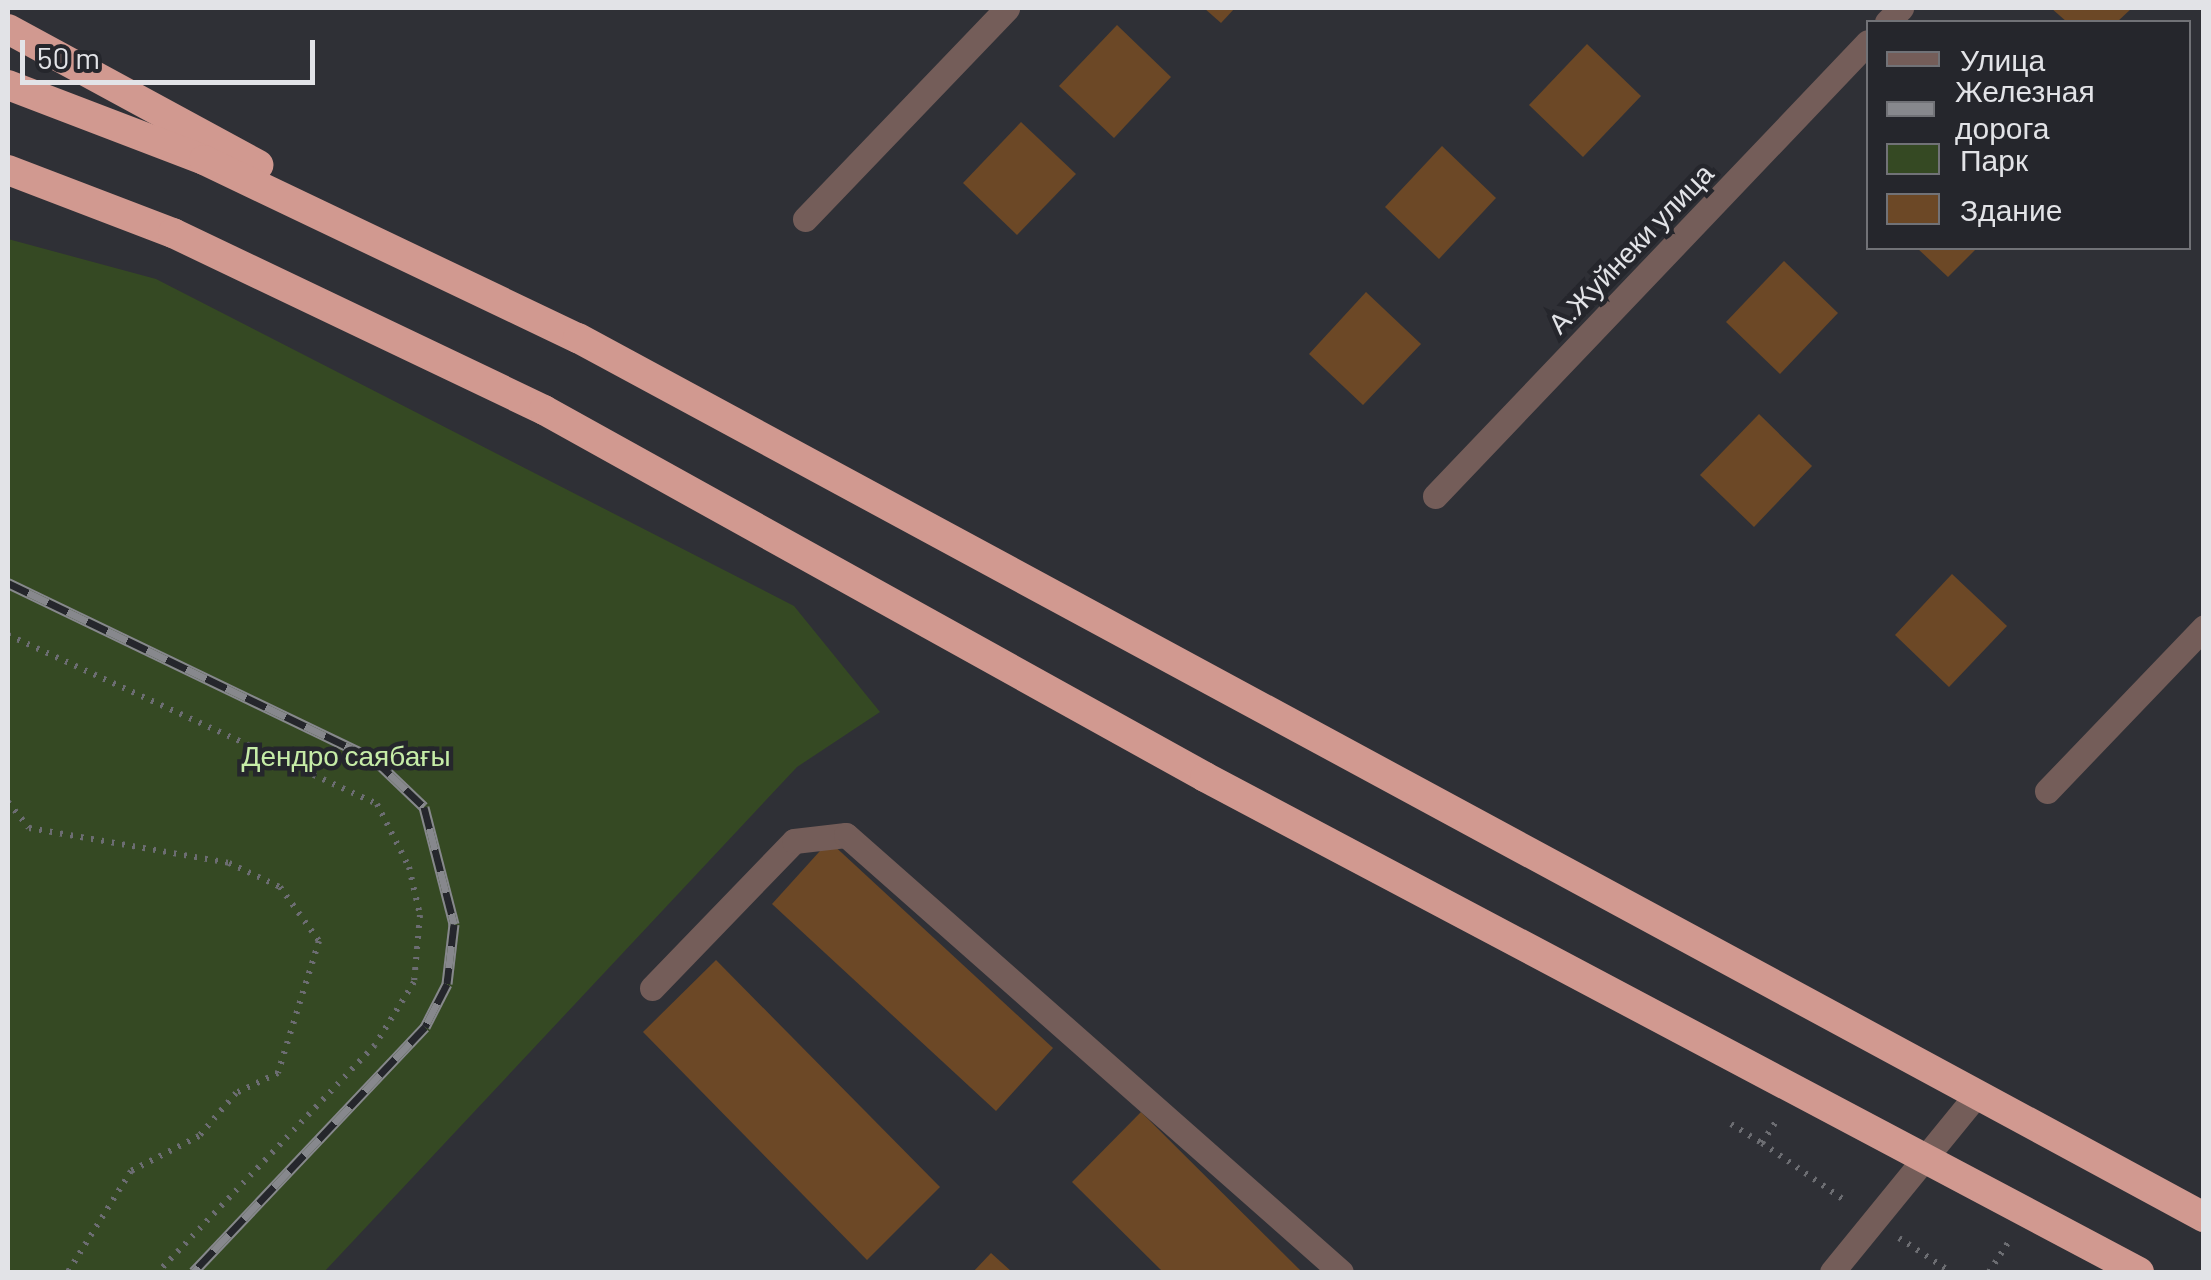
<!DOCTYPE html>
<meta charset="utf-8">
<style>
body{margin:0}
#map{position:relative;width:2211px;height:1280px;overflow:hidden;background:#2f3036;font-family:Barlow,sans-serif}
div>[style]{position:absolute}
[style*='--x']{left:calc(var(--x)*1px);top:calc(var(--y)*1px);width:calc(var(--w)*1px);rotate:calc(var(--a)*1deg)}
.green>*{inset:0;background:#354923}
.building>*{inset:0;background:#6c4826}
.path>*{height:6px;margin-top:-3px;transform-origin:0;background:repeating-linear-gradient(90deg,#6c6d72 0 2.5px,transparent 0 10.5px)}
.minor>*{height:25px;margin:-12.5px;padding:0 12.5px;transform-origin:12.5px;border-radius:12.5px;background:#745d59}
.highway>*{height:30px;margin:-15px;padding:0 15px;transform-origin:15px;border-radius:15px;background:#d19990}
.rail>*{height:11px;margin-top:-5.5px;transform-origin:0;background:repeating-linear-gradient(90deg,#25262c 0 22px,#87888d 0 44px);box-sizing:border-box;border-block:2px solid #87888d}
span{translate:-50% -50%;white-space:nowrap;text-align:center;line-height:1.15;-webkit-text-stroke:9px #25262c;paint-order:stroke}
.street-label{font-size:28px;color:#e2e3e7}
.park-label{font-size:28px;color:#c6eca7}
.frame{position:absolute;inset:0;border:10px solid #e2e3e7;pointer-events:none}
.legend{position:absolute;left:1866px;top:20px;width:325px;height:230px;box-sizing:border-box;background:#25262c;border:2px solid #717277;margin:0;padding:12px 18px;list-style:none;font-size:30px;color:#e2e3e7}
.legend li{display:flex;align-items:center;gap:20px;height:50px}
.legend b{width:50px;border:2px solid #717277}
.scale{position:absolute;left:20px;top:40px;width:295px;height:45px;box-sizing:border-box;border:5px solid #e2e3e7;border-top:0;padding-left:12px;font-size:30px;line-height:35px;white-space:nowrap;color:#e2e3e7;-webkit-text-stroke:8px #25262c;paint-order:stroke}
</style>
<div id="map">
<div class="green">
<div style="clip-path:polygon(8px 239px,156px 279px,794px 606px,880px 712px,797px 767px,324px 1272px,8px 1272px)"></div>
</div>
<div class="building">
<div style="clip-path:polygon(1204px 8px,1235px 8px,1221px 23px)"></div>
<div style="clip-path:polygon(2051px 8px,2132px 8px,2117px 22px,2067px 22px)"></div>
<div style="clip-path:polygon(1117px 25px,1171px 77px,1114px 138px,1059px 86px)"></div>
<div style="clip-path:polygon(1587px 44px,1641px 96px,1583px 157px,1529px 105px)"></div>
<div style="clip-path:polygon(1021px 122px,1076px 174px,1017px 235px,963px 183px)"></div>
<div style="clip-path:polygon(1442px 146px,1496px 198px,1439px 259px,1385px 207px)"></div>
<div style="clip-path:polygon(1917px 248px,1977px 248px,1948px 277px)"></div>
<div style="clip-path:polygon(1784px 261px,1838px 313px,1780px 374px,1726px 322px)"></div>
<div style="clip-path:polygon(1366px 292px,1421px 344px,1363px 405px,1309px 354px)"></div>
<div style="clip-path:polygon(1759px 414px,1812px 466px,1754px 527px,1700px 475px)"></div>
<div style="clip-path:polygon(1952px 574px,2007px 626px,1949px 687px,1895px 635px)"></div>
<div style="clip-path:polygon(829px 841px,1053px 1048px,996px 1111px,772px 904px)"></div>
<div style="clip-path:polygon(716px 960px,940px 1187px,867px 1260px,643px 1032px)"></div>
<div style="clip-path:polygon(1141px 1112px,1302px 1272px,1163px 1272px,1072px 1182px)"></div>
<div style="clip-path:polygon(991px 1253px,1012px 1272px,973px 1272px)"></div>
</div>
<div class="path">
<div style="--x:8;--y:635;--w:406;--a:24.6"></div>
<div style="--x:377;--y:804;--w:71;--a:63.1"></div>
<div style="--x:409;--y:867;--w:49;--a:77.1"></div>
<div style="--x:420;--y:915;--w:67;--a:95.1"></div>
<div style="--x:414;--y:982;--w:74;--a:121.8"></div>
<div style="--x:375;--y:1045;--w:314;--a:133.7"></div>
<div style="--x:8;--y:802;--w:33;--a:51"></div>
<div style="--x:29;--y:828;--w:203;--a:9.9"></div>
<div style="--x:229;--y:863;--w:56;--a:25.2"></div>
<div style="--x:280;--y:887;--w:67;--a:54.2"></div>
<div style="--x:319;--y:941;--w:138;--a:107.3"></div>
<div style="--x:278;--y:1073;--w:47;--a:154.5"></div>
<div style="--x:236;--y:1093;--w:57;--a:130.7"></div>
<div style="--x:199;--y:1136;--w:76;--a:152.8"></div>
<div style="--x:131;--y:1171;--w:119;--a:122"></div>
<div style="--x:1731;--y:1124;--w:36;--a:32"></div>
<div style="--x:1762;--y:1143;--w:27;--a:-57"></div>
<div style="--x:1762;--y:1143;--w:103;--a:34.8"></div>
<div style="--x:1899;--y:1238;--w:62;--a:33.2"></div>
<div style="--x:1989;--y:1272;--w:38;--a:-57"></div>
</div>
<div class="minor">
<div style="--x:1887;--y:22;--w:20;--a:-45"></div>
<div style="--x:805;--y:219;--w:292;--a:-46.2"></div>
<div style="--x:1435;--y:496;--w:627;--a:-46.36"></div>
<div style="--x:2047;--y:791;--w:227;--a:-46.2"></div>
<div style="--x:652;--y:988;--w:204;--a:-46"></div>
<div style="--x:794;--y:841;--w:52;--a:-6.6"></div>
<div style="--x:846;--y:835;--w:660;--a:41.44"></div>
<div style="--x:1832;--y:1272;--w:230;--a:-50.8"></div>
</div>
<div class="highway">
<div style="--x:8;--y:29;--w:285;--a:28.5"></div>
<div style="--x:8;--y:85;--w:210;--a:20.9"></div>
<div style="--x:204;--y:160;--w:414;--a:25.5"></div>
<div style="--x:578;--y:338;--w:1848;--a:28.4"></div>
<div style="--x:8;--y:170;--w:177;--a:20.9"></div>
<div style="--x:173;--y:233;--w:411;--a:25.5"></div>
<div style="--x:544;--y:410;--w:756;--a:29.04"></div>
<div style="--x:1205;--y:777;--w:1057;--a:27.92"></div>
</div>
<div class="rail">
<div style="--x:8;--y:583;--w:406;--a:25.7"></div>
<div style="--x:374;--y:759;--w:69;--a:43.8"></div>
<div style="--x:424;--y:807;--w:121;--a:75.6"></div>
<div style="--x:454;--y:924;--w:60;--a:96.7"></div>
<div style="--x:447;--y:984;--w:48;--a:117.1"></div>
<div style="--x:425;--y:1027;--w:337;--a:133.4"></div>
</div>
<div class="street-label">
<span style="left:1630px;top:248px;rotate:-46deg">А.Жуйнеки улица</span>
</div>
<div class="park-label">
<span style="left:346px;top:755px">Дендро саябағы</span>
</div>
<div class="frame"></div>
<ul class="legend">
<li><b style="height:12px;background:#745d59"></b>Улица</li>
<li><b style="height:12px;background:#87888d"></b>Железная дорога</li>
<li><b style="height:28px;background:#354923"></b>Парк</li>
<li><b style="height:28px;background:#6c4826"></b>Здание</li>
</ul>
<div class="scale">50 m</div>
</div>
